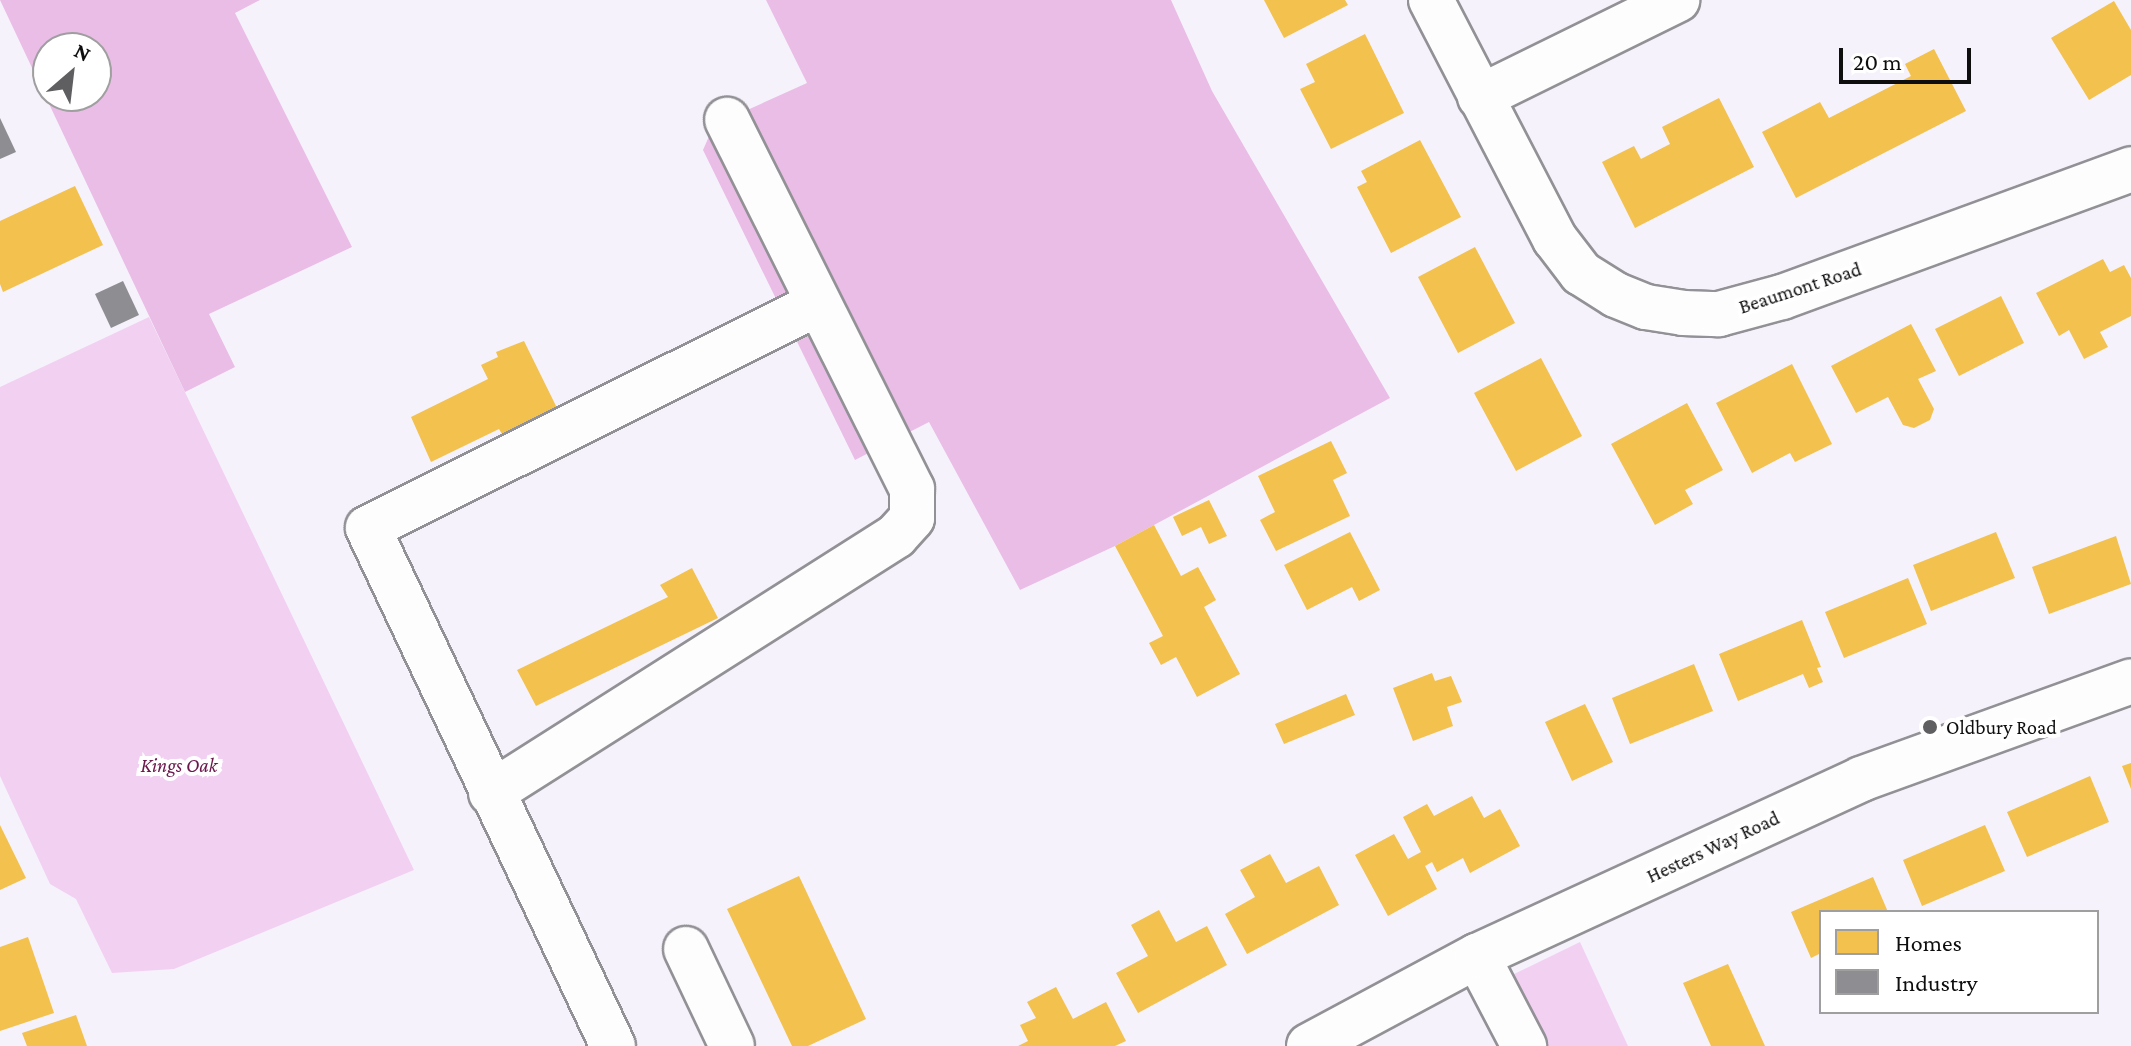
<!DOCTYPE html>
<style>
body{margin:0}
#map{position:relative;width:2131px;height:1046px;overflow:hidden;background:#f6f2fb;font-family:"Crimson Pro",serif}
div>[style]{position:absolute}
[style*='--x']{left:calc(var(--x)*1px);top:calc(var(--y)*1px);width:calc(var(--w)*1px);rotate:calc(var(--a)*1deg)}
.green>*{inset:0;background:#f2d0f2}
.forest>*{inset:0;background:#eabde7}
.homes>*{inset:0;background:#f2c14e}
.industry>*{inset:0;background:#8d8d92}
.roads{filter:drop-shadow(2px 0 #929195) drop-shadow(-2px 0 #929195) drop-shadow(0 2px #929195) drop-shadow(0 -2px #929195)}
.minor>*{height:44px;margin:-22px;padding:0 22px;transform-origin:22px;border-radius:22px;background:#fefdfe}
.dots>*{width:22px;height:22px;translate:-50% -50%;box-sizing:border-box;border:4px solid #fff;border-radius:50%}
span{translate:-50% -50%;white-space:nowrap;text-align:center;line-height:1.15;-webkit-text-stroke:8px #fff;paint-order:stroke}
.street-label{font-size:20px;color:#0e0e0e}
.poi-label{font-size:20px;color:#0e0e0e}
.left{translate:0 -50%;text-align:left}
.park-label{font-size:20px;color:#6c174c;font-style:italic}
.legend{position:absolute;left:1819px;top:910px;width:280px;height:104px;box-sizing:border-box;background:#fff;border:2px solid #9f9f9f;margin:0;padding:10px 14px;list-style:none;font-size:24px;color:#0e0e0e}
.legend li{display:flex;align-items:center;gap:16px;height:40px}
.legend b{width:40px;border:2px solid #9f9f9f}
.north{position:absolute;left:32px;top:32px;width:80px;height:80px;box-sizing:border-box;background:#fff;border:2px solid #9f9f9f;border-radius:50%;rotate:28deg;font-size:22px;font-weight:700;line-height:32px;text-align:center;color:#0e0e0e}
.north::after{content:'';display:block;margin:auto;width:28px;height:36px;background:#5f5e61;clip-path:polygon(50% 0,100% 100%,50% 72%,0 100%)}
.scale{position:absolute;left:1839px;top:48px;width:132px;height:36px;box-sizing:border-box;border:4px solid #0e0e0e;border-top:0;padding-left:10px;font-size:24px;line-height:28px;white-space:nowrap;color:#0e0e0e;-webkit-text-stroke:6px #fff;paint-order:stroke}
</style>
<div id="map">
<div class="green">
<div style="clip-path:polygon(149px 317px,414px 870px,174px 969px,112px 973px,76px 899px,50px 884px,0 776px,0 387px)"></div>
<div style="clip-path:polygon(1580px 942px,1628px 1046px,1547px 1046px,1512px 975px)"></div>
</div>
<div class="forest">
<div style="clip-path:polygon(evenodd,0 0,260px 0,235px 13px,352px 247px,209px 314px,235px 367px,185px 392px,0 0,48px 48px,96px 48px,96px 96px,48px 96px,48px 48px)"></div>
<div style="clip-path:polygon(766px 0,1171px 0,1212px 91px,1390px 398px,1115px 546px,1020px 590px,929px 422px,855px 460px,703px 150px,714px 125px,807px 83px)"></div>
</div>
<div class="homes">
<div style="clip-path:polygon(1264px 0,1345px 0,1348px 5px,1284px 38px)"></div>
<div style="clip-path:polygon(2114px 1px,2131px 30px,2131px 75px,2089px 100px,2051px 38px)"></div>
<div style="clip-path:polygon(1365px 34px,1404px 113px,1331px 149px,1300px 89px,1315px 82px,1306px 64px)"></div>
<div style="clip-path:polygon(1934px 49px,1966px 111px,1796px 198px,1762px 132px,1820px 102px,1829px 118px,1911px 76px,1905px 64px)"></div>
<div style="clip-path:polygon(1719px 98px,1754px 167px,1635px 228px,1602px 162px,1634px 146px,1641px 159px,1670px 144px,1662px 127px)"></div>
<div style="clip-path:polygon(1420px 140px,1461px 217px,1391px 253px,1357px 187px,1367px 182px,1361px 171px)"></div>
<div style="clip-path:polygon(75px 186px,103px 245px,3px 292px,0 284px,0 221px)"></div>
<div style="clip-path:polygon(1475px 247px,1515px 323px,1458px 353px,1418px 277px)"></div>
<div style="clip-path:polygon(2103px 259px,2110px 272px,2124px 265px,2131px 278px,2131px 316px,2100px 332px,2108px 347px,2084px 359px,2069px 330px,2059px 336px,2036px 293px)"></div>
<div style="clip-path:polygon(2001px 296px,2024px 343px,1959px 376px,1935px 329px)"></div>
<div style="clip-path:polygon(1911px 324px,1936px 371px,1918px 379px,1934px 409px,1930px 420px,1914px 428px,1903px 425px,1888px 397px,1856px 413px,1831px 366px)"></div>
<div style="clip-path:polygon(524px 341px,557px 408px,502px 434px,499px 429px,431px 462px,411px 417px,488px 379px,481px 365px,498px 357px,496px 352px)"></div>
<div style="clip-path:polygon(1541px 358px,1582px 436px,1516px 471px,1474px 393px)"></div>
<div style="clip-path:polygon(1792px 364px,1832px 444px,1795px 462px,1790px 453px,1752px 473px,1716px 403px)"></div>
<div style="clip-path:polygon(1687px 403px,1723px 470px,1685px 490px,1693px 504px,1655px 525px,1611px 444px)"></div>
<div style="clip-path:polygon(1331px 441px,1347px 473px,1333px 480px,1350px 516px,1276px 551px,1260px 520px,1275px 512px,1258px 476px)"></div>
<div style="clip-path:polygon(1209px 500px,1227px 536px,1209px 544px,1201px 527px,1182px 536px,1173px 517px)"></div>
<div style="clip-path:polygon(1154px 525px,1181px 576px,1198px 567px,1216px 600px,1204px 607px,1240px 674px,1197px 697px,1176px 657px,1161px 665px,1149px 643px,1163px 636px,1115px 546px)"></div>
<div style="clip-path:polygon(1350px 532px,1380px 590px,1359px 601px,1352px 587px,1307px 610px,1284px 565px)"></div>
<div style="clip-path:polygon(1996px 532px,2015px 578px,1931px 611px,1913px 565px)"></div>
<div style="clip-path:polygon(2116px 536px,2131px 584px,2049px 614px,2032px 567px)"></div>
<div style="clip-path:polygon(692px 568px,718px 618px,536px 706px,517px 670px,668px 597px,660px 585px)"></div>
<div style="clip-path:polygon(1908px 578px,1927px 624px,1844px 658px,1825px 612px)"></div>
<div style="clip-path:polygon(1802px 620px,1821px 667px,1817px 668px,1823px 682px,1809px 688px,1803px 674px,1738px 701px,1719px 654px)"></div>
<div style="clip-path:polygon(1694px 664px,1713px 711px,1630px 744px,1612px 698px)"></div>
<div style="clip-path:polygon(1432px 673px,1435px 681px,1451px 676px,1462px 702px,1447px 707px,1453px 726px,1413px 741px,1393px 688px)"></div>
<div style="clip-path:polygon(1346px 694px,1355px 715px,1284px 744px,1275px 724px)"></div>
<div style="clip-path:polygon(1585px 704px,1613px 762px,1572px 781px,1545px 722px)"></div>
<div style="clip-path:polygon(2131px 763px,2131px 789px,2122px 766px)"></div>
<div style="clip-path:polygon(2090px 776px,2109px 822px,2027px 857px,2007px 812px)"></div>
<div style="clip-path:polygon(1472px 796px,1484px 818px,1500px 809px,1520px 846px,1470px 873px,1463px 858px,1437px 872px,1432px 862px,1425px 866px,1437px 889px,1388px 916px,1355px 855px,1394px 834px,1408px 859px,1421px 852px,1403px 817px,1427px 804px,1434px 816px)"></div>
<div style="clip-path:polygon(0 825px,26px 878px,0 890px)"></div>
<div style="clip-path:polygon(1985px 825px,2005px 871px,1922px 906px,1903px 860px)"></div>
<div style="clip-path:polygon(1270px 854px,1286px 883px,1319px 866px,1339px 905px,1247px 954px,1225px 914px,1255px 897px,1240px 870px)"></div>
<div style="clip-path:polygon(799px 876px,866px 1019px,808px 1046px,792px 1046px,727px 909px)"></div>
<div style="clip-path:polygon(1873px 877px,1888px 912px,1821px 912px,1821px 953px,1811px 958px,1791px 912px)"></div>
<div style="clip-path:polygon(1159px 910px,1176px 942px,1207px 926px,1227px 965px,1138px 1013px,1116px 973px,1148px 956px,1131px 925px)"></div>
<div style="clip-path:polygon(28px 937px,54px 1013px,0 1031px,0 947px)"></div>
<div style="clip-path:polygon(1728px 964px,1743px 997px,1765px 1046px,1711px 1046px,1683px 983px)"></div>
<div style="clip-path:polygon(1056px 987px,1073px 1019px,1106px 1002px,1126px 1041px,1115px 1046px,1018px 1046px,1028px 1041px,1020px 1025px,1036px 1018px,1027px 1002px)"></div>
<div style="clip-path:polygon(76px 1015px,87px 1046px,27px 1046px,22px 1033px)"></div>
</div>
<div class="industry">
<div style="clip-path:polygon(0 118px,16px 152px,0 159px)"></div>
<div style="clip-path:polygon(123px 281px,139px 315px,111px 328px,95px 294px)"></div>
</div>
<div class="roads">
<div class="minor">
<div style="--x:1431;--y:0;--w:269;--a:62.6"></div>
<div style="--x:1555;--y:239;--w:43;--a:52.6"></div>
<div style="--x:1581;--y:273;--w:41;--a:32.2"></div>
<div style="--x:1616;--y:295;--w:32;--a:22"></div>
<div style="--x:1646;--y:307;--w:37;--a:9"></div>
<div style="--x:1683;--y:313;--w:36;--a:2"></div>
<div style="--x:1719;--y:314;--w:65;--a:-15.1"></div>
<div style="--x:1782;--y:297;--w:372;--a:-20.1"></div>
<div style="--x:1480;--y:97;--w:220;--a:-26.2"></div>
<div style="--x:491;--y:793;--w:480;--a:-32.4"></div>
<div style="--x:896;--y:536;--w:24;--a:-48"></div>
<div style="--x:912;--y:518;--w:29;--a:-90"></div>
<div style="--x:912;--y:489;--w:413;--a:-116.6"></div>
<div style="--x:686;--y:949;--w:107;--a:64.6"></div>
<div style="--x:1477;--y:956;--w:102;--a:62.4"></div>
<div style="--x:613;--y:1046;--w:573;--a:-115.31"></div>
<div style="--x:368;--y:528;--w:502;--a:-26.51"></div>
<div style="--x:1309;--y:1046;--w:191;--a:-28.2"></div>
<div style="--x:1477;--y:956;--w:423;--a:-24.7"></div>
<div style="--x:1861;--y:779;--w:287;--a:-19.9"></div>
</div>
</div>
<div class="dots">
<div style="left:1930px;top:727px;background:#5f5e61"></div>
</div>
<div class="street-label">
<span style="left:1800px;top:288px;rotate:-18deg">Beaumont Road</span>
<span style="left:1713px;top:847px;rotate:-25deg">Hesters Way Road</span>
</div>
<div class="poi-label">
<span class="left" style="left:1946px;top:727px">Oldbury Road</span>
</div>
<div class="park-label">
<span style="left:179px;top:765px">Kings Oak</span>
</div>
<ul class="legend">
<li><b style="height:22px;background:#f2c14e"></b>Homes</li>
<li><b style="height:22px;background:#8d8d92"></b>Industry</li>
</ul>
<div class="north">N</div>
<div class="scale">20 m</div>
</div>
